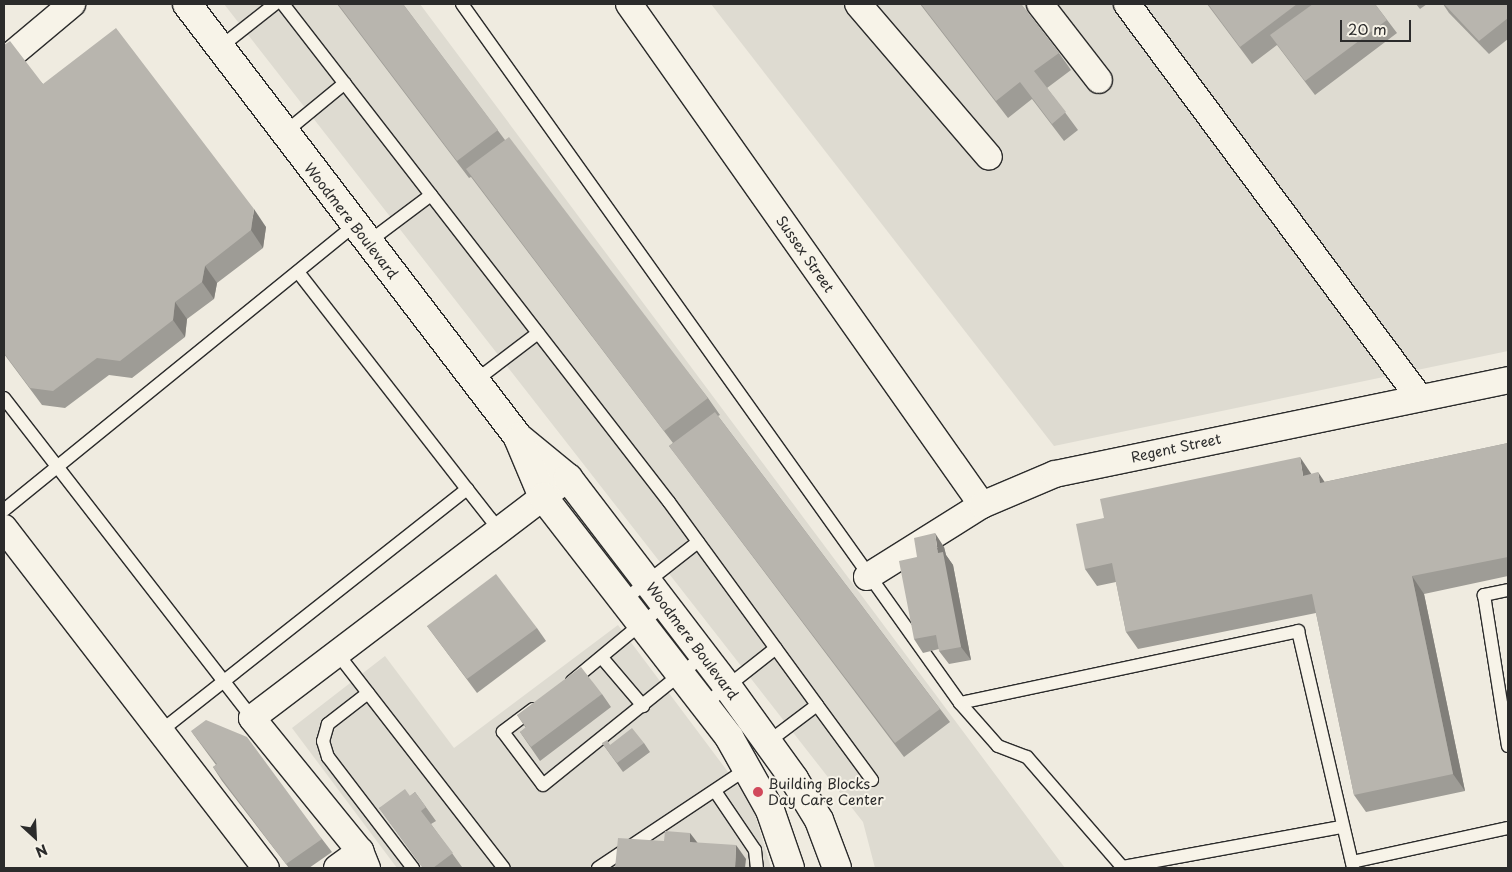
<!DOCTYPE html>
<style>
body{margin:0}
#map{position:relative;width:1512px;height:872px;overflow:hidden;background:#efebe0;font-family:"Playpen Sans",sans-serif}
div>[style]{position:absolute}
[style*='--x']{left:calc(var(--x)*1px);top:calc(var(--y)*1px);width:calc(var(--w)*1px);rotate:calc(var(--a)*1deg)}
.built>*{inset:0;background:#dedbd1}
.roads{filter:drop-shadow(1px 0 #2b2b2b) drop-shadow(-1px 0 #2b2b2b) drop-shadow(0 1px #2b2b2b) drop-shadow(0 -1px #2b2b2b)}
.service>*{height:12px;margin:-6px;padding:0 6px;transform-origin:6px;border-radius:6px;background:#f7f3e8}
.minor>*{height:26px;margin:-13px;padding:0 13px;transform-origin:13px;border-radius:13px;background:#f7f3e8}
.tertiary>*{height:28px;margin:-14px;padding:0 14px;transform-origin:14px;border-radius:14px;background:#f7f3e8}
.wall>*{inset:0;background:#9e9c96}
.shaded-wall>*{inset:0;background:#817f7a}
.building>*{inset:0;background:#b8b5ae}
.dots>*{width:14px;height:14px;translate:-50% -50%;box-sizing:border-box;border:2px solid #f7f3e8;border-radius:50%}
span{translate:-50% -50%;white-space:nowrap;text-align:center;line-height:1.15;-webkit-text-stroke:4px #f7f3e8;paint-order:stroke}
.street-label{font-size:14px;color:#2b2b2b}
.poi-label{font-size:14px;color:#2b2b2b}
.left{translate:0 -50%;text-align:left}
.frame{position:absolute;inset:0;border:5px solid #2b2b2b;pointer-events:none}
.north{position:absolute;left:10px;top:812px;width:50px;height:50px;-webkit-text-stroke:4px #f7f3e8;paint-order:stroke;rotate:155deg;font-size:14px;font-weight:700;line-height:20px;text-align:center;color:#2b2b2b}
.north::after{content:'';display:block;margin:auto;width:18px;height:22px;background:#2b2b2b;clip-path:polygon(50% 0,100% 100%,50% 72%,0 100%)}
.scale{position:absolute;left:1340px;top:20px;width:71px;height:22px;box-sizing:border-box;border:2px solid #2b2b2b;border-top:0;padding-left:6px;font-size:15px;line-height:18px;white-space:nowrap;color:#2b2b2b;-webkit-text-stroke:4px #f7f3e8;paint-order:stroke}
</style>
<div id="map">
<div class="built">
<div style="clip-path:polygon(224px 4px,420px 4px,1065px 868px,875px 868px,863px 822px)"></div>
<div style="clip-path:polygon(711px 4px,1508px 4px,1508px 351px,1054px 446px)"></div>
<div style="clip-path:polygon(618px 625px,752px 804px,771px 868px,397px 868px,292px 728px,385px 656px,454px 748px)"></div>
</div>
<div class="roads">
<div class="service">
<div style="--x:283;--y:4;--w:630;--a:52.22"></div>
<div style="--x:669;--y:502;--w:251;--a:53.9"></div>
<div style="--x:817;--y:705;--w:61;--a:142.9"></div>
<div style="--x:462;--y:4;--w:858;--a:54.53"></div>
<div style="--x:960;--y:703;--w:57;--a:48.5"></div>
<div style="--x:998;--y:746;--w:31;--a:21"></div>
<div style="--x:1027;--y:757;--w:147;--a:49.1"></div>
<div style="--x:219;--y:48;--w:71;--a:-38.2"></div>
<div style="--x:283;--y:134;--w:80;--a:-39.4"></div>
<div style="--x:367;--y:243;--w:80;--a:-36.9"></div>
<div style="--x:298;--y:272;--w:275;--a:52.1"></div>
<div style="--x:475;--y:381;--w:79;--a:-37.3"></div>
<div style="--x:4;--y:398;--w:405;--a:52.2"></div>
<div style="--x:4;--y:510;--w:451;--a:-39.1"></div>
<div style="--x:1508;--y:590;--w:25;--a:168"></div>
<div style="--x:1484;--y:595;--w:153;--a:81"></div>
<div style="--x:624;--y:600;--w:94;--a:-38.1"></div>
<div style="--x:337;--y:653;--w:272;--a:52.2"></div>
<div style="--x:603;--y:659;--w:62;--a:49.6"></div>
<div style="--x:572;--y:681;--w:119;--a:-39.6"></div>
<div style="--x:368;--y:693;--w:51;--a:142.2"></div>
<div style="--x:328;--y:724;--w:18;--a:106"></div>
<div style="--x:323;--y:741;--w:17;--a:73"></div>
<div style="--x:328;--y:757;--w:140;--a:52.6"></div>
<div style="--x:960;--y:703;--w:346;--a:-12"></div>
<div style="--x:1298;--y:631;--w:243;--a:76.9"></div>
<div style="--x:705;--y:704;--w:90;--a:-38.3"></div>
<div style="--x:817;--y:705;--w:93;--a:53.7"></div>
<div style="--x:533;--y:709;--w:38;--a:143"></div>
<div style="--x:503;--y:732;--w:66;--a:53"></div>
<div style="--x:543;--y:785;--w:206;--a:-38.9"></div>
<div style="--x:162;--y:730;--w:389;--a:-38.3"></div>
<div style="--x:467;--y:489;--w:53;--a:51.8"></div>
<div style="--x:715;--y:791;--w:71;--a:55.9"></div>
<div style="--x:755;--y:850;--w:18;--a:84"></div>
<div style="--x:1352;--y:862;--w:160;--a:-12.3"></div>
<div style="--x:1123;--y:867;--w:223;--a:-10.4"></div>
<div style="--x:598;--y:868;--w:180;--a:-33.7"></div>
</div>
<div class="minor">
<div style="--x:629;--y:4;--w:613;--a:54.83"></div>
<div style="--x:858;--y:4;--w:201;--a:49.4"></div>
<div style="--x:1040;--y:4;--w:96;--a:52.2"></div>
<div style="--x:1127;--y:4;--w:490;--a:53.4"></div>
<div style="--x:4;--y:61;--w:89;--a:-40"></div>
<div style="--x:4;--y:528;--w:429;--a:52.4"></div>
<div style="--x:867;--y:577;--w:136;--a:-32.1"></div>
<div style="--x:982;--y:505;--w:79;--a:-23"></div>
<div style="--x:1055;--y:474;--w:463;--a:-11.7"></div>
<div style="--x:337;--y:868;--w:29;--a:-36"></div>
<div style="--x:367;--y:868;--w:18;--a:-112"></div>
<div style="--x:360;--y:851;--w:171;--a:-129.1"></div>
<div style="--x:252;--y:718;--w:397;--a:-37.2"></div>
</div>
<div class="tertiary">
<div style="--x:187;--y:4;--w:545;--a:52.6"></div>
<div style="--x:518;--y:437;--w:65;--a:39.4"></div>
<div style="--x:568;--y:478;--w:262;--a:52.6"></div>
<div style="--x:727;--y:686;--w:115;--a:54.2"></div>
<div style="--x:794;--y:779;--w:48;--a:58.6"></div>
<div style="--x:819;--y:820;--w:51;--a:69.4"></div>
<div style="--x:519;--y:440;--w:62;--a:67.2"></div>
<div style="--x:543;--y:497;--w:304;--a:52.2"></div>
<div style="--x:729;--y:737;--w:84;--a:60.7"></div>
<div style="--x:770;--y:810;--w:61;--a:71"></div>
</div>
</div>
<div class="wall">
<div style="clip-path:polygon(337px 4px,403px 4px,505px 140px,708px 398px,720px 415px,718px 416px,950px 722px,904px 757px,679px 459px,669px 446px,673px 443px,471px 177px,469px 178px)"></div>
<div style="clip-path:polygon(920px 4px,1021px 4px,1059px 53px,1071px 70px,1047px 88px,1078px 130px,1064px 141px,1032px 99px,1008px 118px)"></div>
<div style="clip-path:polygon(1207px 4px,1375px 4px,1397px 33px,1315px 95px,1277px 45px,1252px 64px)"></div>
<div style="clip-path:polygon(1416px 4px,1427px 4px,1420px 9px)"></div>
<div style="clip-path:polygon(1443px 4px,1508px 4px,1508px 39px,1489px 54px,1449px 13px)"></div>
<div style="clip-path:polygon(4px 45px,43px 84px,266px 227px,263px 248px,217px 283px,214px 299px,187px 319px,185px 337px,132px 378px,109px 375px,65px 408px,42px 405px,4px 354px)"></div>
<div style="clip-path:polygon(1508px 443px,1508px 576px,1424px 594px,1465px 791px,1366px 812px,1354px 795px,1316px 613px,1138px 649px,1126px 632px,1116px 582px,1097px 586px,1085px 569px,1104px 518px,1311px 474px,1324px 482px)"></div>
<div style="clip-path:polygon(944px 547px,946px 555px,953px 565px,971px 660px,949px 664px,939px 651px,939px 649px,923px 653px,914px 639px,917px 557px)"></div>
<div style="clip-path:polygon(427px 626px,537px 628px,546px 641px,477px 693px)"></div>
<div style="clip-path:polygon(602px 694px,611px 707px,540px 761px,520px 732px,526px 728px,517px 715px)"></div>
<div style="clip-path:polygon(191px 731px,322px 839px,332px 852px,309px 868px,289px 868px,222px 781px,213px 767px,216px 765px)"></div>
<div style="clip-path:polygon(602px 743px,610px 745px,644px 743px,650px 752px,623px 772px)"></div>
<div style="clip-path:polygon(415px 792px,436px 821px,431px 824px,462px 867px,460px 868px,423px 868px,379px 808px,410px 796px)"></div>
</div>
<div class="shaded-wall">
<div style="clip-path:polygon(254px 209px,266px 227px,263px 248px,251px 230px)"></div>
<div style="clip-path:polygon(205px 266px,217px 283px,214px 299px,202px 282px)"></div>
<div style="clip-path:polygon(175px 302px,187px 319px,185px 337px,173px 320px)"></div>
<div style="clip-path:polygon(1300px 457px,1312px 475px,1303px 476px)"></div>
<div style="clip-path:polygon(1318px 472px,1330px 490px,1320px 483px)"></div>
<div style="clip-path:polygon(935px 533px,944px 547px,946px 555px,953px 565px,971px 660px,961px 647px,938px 553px)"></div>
<div style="clip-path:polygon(1412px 576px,1424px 594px,1465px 791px,1453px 774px)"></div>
<div style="clip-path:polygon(690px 833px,700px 846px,690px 842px)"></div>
<div style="clip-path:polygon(736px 845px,746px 859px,745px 868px,735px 868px)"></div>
</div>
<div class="building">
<div style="clip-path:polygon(338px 4px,403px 4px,498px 130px,457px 161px)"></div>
<div style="clip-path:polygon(921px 4px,1021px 4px,1059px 53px,1034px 71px,1066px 112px,1052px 124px,1020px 82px,996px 101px)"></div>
<div style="clip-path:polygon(1208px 4px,1297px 4px,1240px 47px)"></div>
<div style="clip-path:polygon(1313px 4px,1375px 4px,1387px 20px,1305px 81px,1270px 35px)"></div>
<div style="clip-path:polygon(1444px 4px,1508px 4px,1508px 18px,1479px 41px)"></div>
<div style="clip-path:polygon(116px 28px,254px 209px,251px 230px,205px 266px,202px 282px,175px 302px,173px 320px,120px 361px,97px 358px,53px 391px,30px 388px,4px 353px,4px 45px,10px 41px,43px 84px)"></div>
<div style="clip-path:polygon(509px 137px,708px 398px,664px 431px,466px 169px)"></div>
<div style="clip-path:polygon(715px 412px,940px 709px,895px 743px,669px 446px)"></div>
<div style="clip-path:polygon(1508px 443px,1508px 557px,1412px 576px,1453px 774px,1354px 795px,1312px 594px,1126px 632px,1112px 563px,1085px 569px,1076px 524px,1104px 518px,1100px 499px,1300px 457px,1303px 476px,1318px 472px,1320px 483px)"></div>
<div style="clip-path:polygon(935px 533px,938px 553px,943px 552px,961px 647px,939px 651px,936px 635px,914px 639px,899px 561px,917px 557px,914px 538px)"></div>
<div style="clip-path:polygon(496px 574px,537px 628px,467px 679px,427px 626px)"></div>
<div style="clip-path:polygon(581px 667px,602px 694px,531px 747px,520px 732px,526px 727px,517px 715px)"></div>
<div style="clip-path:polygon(206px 720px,247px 737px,322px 839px,286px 864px,213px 767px,217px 764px,191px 731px)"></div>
<div style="clip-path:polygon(632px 728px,644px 743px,617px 763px,602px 743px,607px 740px,610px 745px)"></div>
<div style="clip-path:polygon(405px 789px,410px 796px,415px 792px,426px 807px,421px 811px,453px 853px,433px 868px,423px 868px,379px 808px)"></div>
<div style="clip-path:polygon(665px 831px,690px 833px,690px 842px,736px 845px,735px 868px,615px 868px,618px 838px,664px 841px)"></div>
</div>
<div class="dots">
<div style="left:758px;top:792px;background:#d1495b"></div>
</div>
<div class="street-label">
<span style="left:351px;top:221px;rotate:52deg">Woodmere Boulevard</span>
<span style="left:805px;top:254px;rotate:55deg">Sussex Street</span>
<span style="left:1176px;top:448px;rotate:-12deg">Regent Street</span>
<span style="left:692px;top:641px;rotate:53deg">Woodmere Boulevard</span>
</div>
<div class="poi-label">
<span class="left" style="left:768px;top:792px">Building Blocks<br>Day Care Center</span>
</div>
<div class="frame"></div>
<div class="north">N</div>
<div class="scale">20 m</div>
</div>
